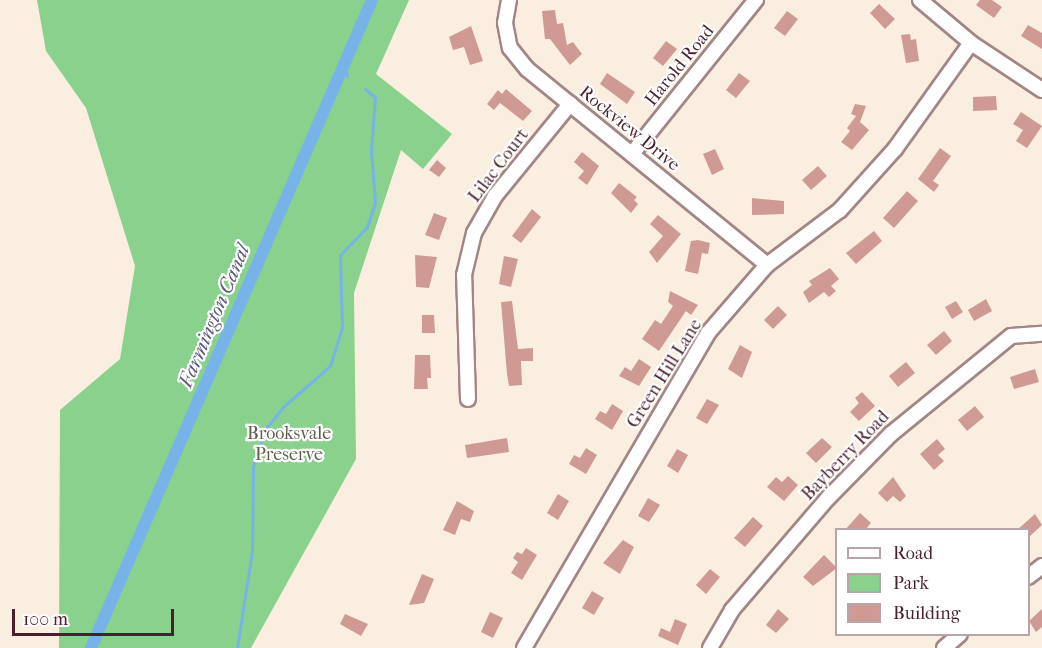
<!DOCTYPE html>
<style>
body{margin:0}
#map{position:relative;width:1042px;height:648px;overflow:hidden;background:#faeee1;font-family:"IM FELL French Canon",serif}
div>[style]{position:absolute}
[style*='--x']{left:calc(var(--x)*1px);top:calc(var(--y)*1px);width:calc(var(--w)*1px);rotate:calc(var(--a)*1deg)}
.green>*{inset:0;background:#89d18c}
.stream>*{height:3px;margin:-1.5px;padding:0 1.5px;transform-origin:1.5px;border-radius:1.5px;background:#77b3e9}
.canal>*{height:12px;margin:-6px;padding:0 6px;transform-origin:6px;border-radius:6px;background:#77b3e9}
.building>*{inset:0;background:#ce9a93}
.roads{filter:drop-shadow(2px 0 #a28686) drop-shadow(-2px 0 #a28686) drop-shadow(0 2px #a28686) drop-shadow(0 -2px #a28686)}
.minor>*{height:14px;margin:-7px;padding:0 7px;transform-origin:7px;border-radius:7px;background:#fff}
span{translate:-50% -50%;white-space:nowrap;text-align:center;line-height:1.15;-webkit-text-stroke:4.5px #fff;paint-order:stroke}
.street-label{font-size:18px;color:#4a1f2b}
.park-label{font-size:18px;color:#605d4d}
.water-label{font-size:20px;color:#5c5a77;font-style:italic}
.legend{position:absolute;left:835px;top:528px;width:195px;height:108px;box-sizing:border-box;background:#fff;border:2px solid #b7a5aa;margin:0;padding:8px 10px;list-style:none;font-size:18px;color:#4a1f2b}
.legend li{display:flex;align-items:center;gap:12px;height:30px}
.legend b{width:30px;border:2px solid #b7a5aa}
.scale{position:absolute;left:12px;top:609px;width:162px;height:27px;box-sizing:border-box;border:3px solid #4a1f2b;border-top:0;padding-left:8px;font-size:18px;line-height:21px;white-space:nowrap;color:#4a1f2b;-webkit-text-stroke:4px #fff;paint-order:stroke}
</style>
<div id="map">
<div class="green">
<div style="clip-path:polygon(37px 0,409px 0,376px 74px,452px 134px,423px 169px,401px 150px,354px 293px,356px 459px,251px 648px,59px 648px,60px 410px,120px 359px,135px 266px,86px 108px,46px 51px)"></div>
</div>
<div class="stream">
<div style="--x:344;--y:63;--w:13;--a:77"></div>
<div style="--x:237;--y:648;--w:98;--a:-81.2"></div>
<div style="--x:252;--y:551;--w:84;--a:-89.3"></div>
<div style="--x:253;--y:467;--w:41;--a:-71.6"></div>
<div style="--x:266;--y:428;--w:27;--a:-51"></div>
<div style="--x:283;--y:407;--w:62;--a:-41.1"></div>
<div style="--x:330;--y:366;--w:41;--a:-72.9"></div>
<div style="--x:342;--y:327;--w:72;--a:-91.6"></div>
<div style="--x:340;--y:255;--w:39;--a:-46"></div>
<div style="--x:367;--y:227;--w:26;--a:-72"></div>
<div style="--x:375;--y:202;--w:51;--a:-94.5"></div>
<div style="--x:371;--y:151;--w:54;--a:-85.8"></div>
<div style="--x:375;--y:97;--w:13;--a:-141"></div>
</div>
<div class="canal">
<div style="--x:91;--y:648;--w:706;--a:-66.56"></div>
</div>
<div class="building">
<div style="clip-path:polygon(980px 0,992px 0,1002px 7px,994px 18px,976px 5px)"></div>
<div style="clip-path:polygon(879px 4px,895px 19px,885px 29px,870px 13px)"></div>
<div style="clip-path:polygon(555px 10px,557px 24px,563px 23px,567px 45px,573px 42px,582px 54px,570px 65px,550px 39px,545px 39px,542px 11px)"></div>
<div style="clip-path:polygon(787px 11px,798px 19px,785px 36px,774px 28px)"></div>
<div style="clip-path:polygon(1028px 25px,1042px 33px,1042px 49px,1021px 36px)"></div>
<div style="clip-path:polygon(471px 26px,483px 61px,470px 65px,464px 47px,453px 50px,449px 37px)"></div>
<div style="clip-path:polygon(910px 34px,911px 40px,916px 39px,919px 61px,906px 63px,901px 35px)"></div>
<div style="clip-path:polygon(666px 41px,677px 49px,663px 66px,653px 58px)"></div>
<div style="clip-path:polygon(607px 73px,635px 92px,627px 104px,600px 84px)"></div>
<div style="clip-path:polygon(739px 73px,750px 81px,736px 98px,726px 90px)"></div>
<div style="clip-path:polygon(506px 89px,532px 111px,523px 121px,500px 103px,494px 110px,487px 104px,498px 90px,502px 94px)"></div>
<div style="clip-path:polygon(996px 96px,997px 110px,973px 111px,973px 97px)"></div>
<div style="clip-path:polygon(855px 104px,866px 106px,860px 122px,869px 130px,852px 150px,841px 142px,850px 131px,847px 128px,856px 116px,851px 114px)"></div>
<div style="clip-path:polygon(1021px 112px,1042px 126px,1027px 148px,1016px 141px,1023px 130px,1013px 124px)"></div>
<div style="clip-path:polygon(940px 148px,951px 156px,933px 181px,939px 185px,934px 192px,918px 179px)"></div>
<div style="clip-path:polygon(715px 149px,724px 169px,712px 175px,703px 154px)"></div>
<div style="clip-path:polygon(582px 152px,599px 166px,587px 185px,578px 178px,584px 171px,574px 162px)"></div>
<div style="clip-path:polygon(437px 160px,446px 168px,439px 177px,429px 170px)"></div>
<div style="clip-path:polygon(818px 166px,827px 176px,811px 190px,802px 180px)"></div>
<div style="clip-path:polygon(619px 183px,637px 197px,634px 200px,638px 204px,631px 213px,611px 193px)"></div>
<div style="clip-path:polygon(907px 191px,918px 201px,894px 228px,883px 218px)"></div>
<div style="clip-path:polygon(752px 198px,784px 201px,784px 214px,752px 215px)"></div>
<div style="clip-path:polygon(532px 209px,541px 217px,521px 243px,512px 236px)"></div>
<div style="clip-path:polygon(434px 213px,447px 218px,439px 240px,425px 235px)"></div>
<div style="clip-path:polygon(658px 215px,681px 234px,657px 263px,649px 252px,663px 236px,650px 224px)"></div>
<div style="clip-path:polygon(874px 231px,882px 241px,856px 264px,846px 253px)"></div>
<div style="clip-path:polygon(698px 240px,710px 243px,708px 254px,702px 253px,698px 274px,685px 271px,691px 241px)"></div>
<div style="clip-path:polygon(415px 255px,437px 257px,429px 288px,416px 287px)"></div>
<div style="clip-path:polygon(504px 256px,518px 259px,511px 287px,499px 284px)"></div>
<div style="clip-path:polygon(830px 268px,839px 279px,831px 286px,836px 291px,829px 297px,824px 292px,809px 303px,803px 292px,812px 285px,809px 281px)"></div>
<div style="clip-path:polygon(670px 291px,698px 305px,691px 315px,686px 311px,659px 351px,642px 339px,655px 320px,661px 324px,673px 306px,668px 302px)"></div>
<div style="clip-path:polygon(986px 299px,992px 311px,974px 321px,968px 310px)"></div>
<div style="clip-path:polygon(512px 301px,518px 349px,533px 348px,533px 361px,521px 361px,522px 385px,509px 386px,507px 374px,501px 302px)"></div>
<div style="clip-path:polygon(956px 301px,963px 312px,952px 319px,945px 307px)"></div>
<div style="clip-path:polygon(778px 306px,787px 315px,773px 329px,764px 320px)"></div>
<div style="clip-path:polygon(422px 315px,434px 315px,435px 333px,422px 333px)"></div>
<div style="clip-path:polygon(944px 331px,952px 341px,936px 355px,927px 345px)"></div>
<div style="clip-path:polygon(740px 345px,752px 352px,742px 378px,728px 369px)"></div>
<div style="clip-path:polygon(415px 355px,430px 355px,431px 378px,427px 378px,428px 389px,414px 389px)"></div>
<div style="clip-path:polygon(639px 359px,651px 367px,639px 386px,619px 376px,625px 367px,631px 371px)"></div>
<div style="clip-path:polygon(906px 362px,915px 373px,898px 387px,889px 376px)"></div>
<div style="clip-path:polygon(1035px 369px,1039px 382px,1014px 389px,1010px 377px)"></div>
<div style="clip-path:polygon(862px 392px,875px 406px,859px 421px,850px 412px,859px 403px,855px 398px)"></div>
<div style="clip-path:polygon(707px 399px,719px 405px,707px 424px,696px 418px)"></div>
<div style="clip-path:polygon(612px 404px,623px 411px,612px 430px,595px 419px,600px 411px,606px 414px)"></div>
<div style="clip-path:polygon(975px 406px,984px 417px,967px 431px,958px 420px)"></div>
<div style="clip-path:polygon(507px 438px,509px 452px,467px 458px,465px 445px)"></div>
<div style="clip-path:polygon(822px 438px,832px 447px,816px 463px,806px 453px)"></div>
<div style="clip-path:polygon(937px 439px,945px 449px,938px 455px,944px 461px,934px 470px,920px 454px)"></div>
<div style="clip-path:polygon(586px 448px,597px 455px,586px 474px,569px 464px,574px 455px,580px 458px)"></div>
<div style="clip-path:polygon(677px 449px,688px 455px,678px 473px,667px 466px)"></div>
<div style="clip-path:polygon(788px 476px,798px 485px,784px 501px,767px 487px,776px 477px,782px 482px)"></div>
<div style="clip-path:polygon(893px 477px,906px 496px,900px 502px,893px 496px,887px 502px,878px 493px)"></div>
<div style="clip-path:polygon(558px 494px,569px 501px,558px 520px,547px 513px)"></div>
<div style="clip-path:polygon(648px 498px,660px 505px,649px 522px,638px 516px)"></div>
<div style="clip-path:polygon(457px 501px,474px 511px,470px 522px,461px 519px,455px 535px,443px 530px)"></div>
<div style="clip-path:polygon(860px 513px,871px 523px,865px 530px,845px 530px)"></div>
<div style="clip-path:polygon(1035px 514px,1042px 525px,1029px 537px,1029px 530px,1017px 530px)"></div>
<div style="clip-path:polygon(753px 517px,763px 526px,745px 547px,734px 538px)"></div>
<div style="clip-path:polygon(623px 540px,634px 547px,620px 574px,603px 563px)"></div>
<div style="clip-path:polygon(526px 548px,537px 555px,522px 580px,511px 573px,518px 562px,513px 558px,517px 552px,522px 554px)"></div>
<div style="clip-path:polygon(824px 555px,837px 568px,813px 586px,803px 577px)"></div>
<div style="clip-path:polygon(710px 569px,720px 577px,706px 594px,696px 585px)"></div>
<div style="clip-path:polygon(422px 574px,434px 579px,424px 603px,409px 605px)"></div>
<div style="clip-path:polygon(592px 591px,604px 598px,594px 615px,582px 608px)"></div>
<div style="clip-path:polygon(778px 609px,789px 619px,776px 633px,766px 625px)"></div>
<div style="clip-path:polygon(1042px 609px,1042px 627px,1036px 632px,1029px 621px)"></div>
<div style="clip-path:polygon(490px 612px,503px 618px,493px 638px,481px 632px)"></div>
<div style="clip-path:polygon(345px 614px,368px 624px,361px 636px,340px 624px)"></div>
<div style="clip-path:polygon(675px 619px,687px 624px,678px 645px,658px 636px,661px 628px,670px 632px)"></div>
</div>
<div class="roads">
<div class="minor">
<div style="--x:509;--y:0;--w:23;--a:100"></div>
<div style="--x:505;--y:23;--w:25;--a:79"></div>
<div style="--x:510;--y:48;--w:27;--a:51"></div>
<div style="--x:527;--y:69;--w:310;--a:39.2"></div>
<div style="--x:920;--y:0;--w:67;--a:40.1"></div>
<div style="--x:971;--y:43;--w:85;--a:33.5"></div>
<div style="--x:632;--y:154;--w:198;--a:-51.2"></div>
<div style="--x:468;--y:399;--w:124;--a:-91.8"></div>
<div style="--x:464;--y:275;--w:43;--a:-76.6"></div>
<div style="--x:474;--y:233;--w:43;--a:-60.4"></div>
<div style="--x:495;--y:196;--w:119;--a:-50.8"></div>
<div style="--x:1028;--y:577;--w:18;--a:-38"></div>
<div style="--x:524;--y:648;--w:365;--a:-59.7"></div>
<div style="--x:708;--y:333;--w:90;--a:-49.1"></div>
<div style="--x:767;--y:265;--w:91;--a:-37"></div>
<div style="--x:840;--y:210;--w:82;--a:-48"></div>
<div style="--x:895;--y:149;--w:130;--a:-54.4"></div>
<div style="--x:710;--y:648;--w:44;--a:-59.9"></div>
<div style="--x:732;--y:610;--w:149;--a:-49.4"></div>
<div style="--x:829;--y:497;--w:88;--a:-45.5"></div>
<div style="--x:891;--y:434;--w:155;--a:-39.2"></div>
<div style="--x:1011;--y:336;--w:31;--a:-4"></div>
<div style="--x:944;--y:648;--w:21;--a:-41"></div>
</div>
</div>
<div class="street-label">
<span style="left:680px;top:66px;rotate:-51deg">Harold Road</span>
<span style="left:629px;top:129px;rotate:39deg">Rockview Drive</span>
<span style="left:499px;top:166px;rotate:-53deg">Lilac Court</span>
<span style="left:665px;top:374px;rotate:-58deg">Green Hill Lane</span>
<span style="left:846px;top:456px;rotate:-46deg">Bayberry Road</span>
</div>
<div class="park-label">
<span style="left:289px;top:445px">Brooksvale<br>Preserve</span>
</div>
<div class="water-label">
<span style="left:214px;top:316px;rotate:-67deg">Farmington Canal</span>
</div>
<ul class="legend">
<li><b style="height:8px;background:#fff"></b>Road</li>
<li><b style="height:16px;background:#89d18c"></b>Park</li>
<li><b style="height:16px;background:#ce9a93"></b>Building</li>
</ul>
<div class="scale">100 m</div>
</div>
